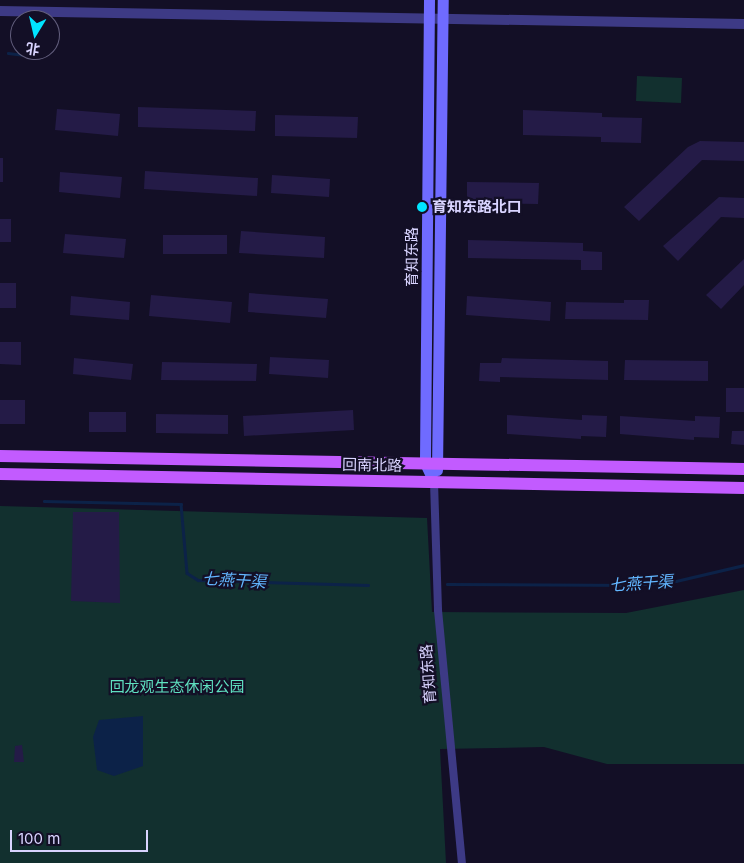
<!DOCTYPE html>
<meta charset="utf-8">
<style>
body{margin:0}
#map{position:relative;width:744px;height:863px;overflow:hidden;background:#130f26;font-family:Inter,"Noto Sans SC",sans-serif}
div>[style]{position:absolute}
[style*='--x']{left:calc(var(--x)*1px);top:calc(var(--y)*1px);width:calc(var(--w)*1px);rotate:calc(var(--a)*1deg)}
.green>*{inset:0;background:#12302f}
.water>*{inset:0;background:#0c2248}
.stream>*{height:2.5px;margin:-1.25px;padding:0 1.25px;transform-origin:1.25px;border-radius:1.25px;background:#0c2248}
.building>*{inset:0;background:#241b47}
.minor>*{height:8px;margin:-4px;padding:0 4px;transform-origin:4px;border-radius:4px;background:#3d3a85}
.tertiary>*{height:10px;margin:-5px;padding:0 5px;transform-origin:5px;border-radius:5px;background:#3d3a85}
.secondary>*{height:11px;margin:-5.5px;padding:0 5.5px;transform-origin:5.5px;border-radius:5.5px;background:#6f6bff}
.primary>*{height:12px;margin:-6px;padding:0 6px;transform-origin:6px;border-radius:6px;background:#c25bff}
.dots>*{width:14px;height:14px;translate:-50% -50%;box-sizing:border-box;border:2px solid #130f26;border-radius:50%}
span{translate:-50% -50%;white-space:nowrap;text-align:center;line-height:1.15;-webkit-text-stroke:4.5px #130f26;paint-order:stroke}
.poi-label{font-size:15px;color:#d9d4ff;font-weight:700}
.left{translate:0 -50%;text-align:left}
.street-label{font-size:15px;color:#d9d4ff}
.park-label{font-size:15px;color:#5fe0c0}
.water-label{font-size:16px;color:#62b6ff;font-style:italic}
.north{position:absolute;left:10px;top:10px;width:50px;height:50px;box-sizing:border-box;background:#130f26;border:1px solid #625e7d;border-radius:50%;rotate:189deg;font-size:14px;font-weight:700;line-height:20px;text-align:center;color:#d9d4ff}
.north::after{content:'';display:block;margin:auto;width:18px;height:22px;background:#00e5ff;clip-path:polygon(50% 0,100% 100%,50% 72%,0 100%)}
.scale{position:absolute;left:10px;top:830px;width:138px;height:22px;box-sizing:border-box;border:2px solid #d9d4ff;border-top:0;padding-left:6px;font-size:15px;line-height:18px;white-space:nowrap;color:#d9d4ff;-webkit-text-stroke:4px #130f26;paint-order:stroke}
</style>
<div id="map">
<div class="green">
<div style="clip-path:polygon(637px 76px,682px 78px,681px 103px,636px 101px)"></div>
<div style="clip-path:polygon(0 506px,427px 518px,432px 612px,626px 613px,744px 590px,744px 764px,607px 764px,544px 747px,440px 749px,446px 863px,0 863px)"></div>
</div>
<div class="water">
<div style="clip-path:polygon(143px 716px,143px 766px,114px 776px,97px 770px,93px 737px,99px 720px)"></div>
</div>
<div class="stream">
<div style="--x:8;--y:53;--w:17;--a:7"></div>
<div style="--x:44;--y:501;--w:137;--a:1.3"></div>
<div style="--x:181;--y:504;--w:69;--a:85"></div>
<div style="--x:187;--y:573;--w:13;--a:32"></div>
<div style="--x:198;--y:580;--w:170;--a:1.7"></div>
<div style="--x:447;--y:584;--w:186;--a:0.3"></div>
<div style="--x:633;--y:585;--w:43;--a:-5.3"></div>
<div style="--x:676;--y:581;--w:70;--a:-13.2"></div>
</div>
<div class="building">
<div style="clip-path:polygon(138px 107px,256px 111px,255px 131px,138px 127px)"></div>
<div style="clip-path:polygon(57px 109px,120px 114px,118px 136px,55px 130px)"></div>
<div style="clip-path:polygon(523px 110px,602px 113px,602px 117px,642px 118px,641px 143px,601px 142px,601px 137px,523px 135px)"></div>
<div style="clip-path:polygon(275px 115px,358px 117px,357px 138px,275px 136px)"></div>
<div style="clip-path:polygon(700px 141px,744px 142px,744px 161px,702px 160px,639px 221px,624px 207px,688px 147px)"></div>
<div style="clip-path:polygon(0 158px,3px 158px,3px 182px,0 182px)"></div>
<div style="clip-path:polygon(145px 171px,258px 178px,257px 196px,144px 189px)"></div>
<div style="clip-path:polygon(60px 172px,122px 177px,120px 198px,59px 192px)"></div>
<div style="clip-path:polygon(272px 175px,330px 179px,329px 197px,271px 193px)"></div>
<div style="clip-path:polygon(467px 182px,539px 183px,538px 204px,467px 203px)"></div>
<div style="clip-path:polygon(719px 197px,744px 198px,744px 218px,721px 217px,678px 261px,663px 246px)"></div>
<div style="clip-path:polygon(0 219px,11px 219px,11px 242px,0 242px)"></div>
<div style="clip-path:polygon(241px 231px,325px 237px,324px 258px,239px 253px)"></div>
<div style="clip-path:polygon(65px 234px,126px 239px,124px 258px,63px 253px)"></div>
<div style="clip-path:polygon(163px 235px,227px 235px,227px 254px,163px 254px)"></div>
<div style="clip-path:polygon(468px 240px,583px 243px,583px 251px,602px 252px,602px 270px,581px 270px,581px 260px,468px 258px)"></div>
<div style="clip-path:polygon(744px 259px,744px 285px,721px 309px,706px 295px)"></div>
<div style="clip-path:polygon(0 283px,16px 283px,16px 308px,0 308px)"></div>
<div style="clip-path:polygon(249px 293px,328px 299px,326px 318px,248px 312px)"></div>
<div style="clip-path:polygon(151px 295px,232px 302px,230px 323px,149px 316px)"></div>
<div style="clip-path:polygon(71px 296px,130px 302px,129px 320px,70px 315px)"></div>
<div style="clip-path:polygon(467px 296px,551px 302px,550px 321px,466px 315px)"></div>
<div style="clip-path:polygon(624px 300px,649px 300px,648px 320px,565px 319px,566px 302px,624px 303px)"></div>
<div style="clip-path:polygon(0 342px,21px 342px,21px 365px,0 364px)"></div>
<div style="clip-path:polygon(270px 357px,329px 360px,328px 378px,269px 374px)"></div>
<div style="clip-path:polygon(74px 358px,133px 364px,131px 380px,73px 374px)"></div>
<div style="clip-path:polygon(502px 358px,608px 361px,608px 380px,500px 377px,500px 382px,479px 381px,480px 363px,501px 363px)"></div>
<div style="clip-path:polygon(625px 360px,708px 361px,708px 381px,624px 380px)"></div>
<div style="clip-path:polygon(162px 362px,257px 364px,256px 381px,161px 380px)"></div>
<div style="clip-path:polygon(726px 388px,744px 388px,744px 412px,726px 412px)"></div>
<div style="clip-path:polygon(0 400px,25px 400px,25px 424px,0 424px)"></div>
<div style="clip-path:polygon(353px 410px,354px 430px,244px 436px,243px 416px)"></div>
<div style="clip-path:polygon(89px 412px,126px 412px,126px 432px,89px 432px)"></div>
<div style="clip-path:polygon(156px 414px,228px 415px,228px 434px,156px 433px)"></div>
<div style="clip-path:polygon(507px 415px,582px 420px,582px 415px,607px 416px,606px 437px,581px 436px,581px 439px,507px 434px)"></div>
<div style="clip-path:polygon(620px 416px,695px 421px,695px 416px,720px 417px,719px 438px,694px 437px,694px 440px,620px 434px)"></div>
<div style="clip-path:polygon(732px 431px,744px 431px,744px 445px,731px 444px)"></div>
<div style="clip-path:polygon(73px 512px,119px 512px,120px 603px,71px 601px)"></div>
<div style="clip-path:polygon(22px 745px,24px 762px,14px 762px,15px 746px)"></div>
</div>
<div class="minor">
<div style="--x:434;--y:482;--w:128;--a:88.2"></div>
<div style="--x:438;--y:610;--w:254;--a:84.6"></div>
</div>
<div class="tertiary">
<div style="--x:0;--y:11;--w:744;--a:1"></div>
</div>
<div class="secondary">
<div style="--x:429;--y:0;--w:463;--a:90.5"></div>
<div style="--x:425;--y:463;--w:21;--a:65"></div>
<div style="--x:437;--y:470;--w:470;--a:-89.3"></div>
</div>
<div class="primary">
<div style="--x:0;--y:456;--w:744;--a:1"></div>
<div style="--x:0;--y:474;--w:744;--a:1.08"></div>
</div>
<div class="dots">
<div style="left:422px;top:207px;background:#00e5ff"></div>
</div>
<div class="poi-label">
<span class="left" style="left:432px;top:207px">育知东路北口</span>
</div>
<div class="street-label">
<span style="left:412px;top:257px;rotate:-90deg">育知东路</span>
<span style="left:372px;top:465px;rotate:1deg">回南北路</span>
<span style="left:428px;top:674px;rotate:-94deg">育知东路</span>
</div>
<div class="park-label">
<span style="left:177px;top:687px">回龙观生态休闲公园</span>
</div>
<div class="water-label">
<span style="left:234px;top:580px;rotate:3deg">七燕干渠</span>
<span style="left:641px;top:583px;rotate:-4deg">七燕干渠</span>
</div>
<div class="north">北</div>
<div class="scale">100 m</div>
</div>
